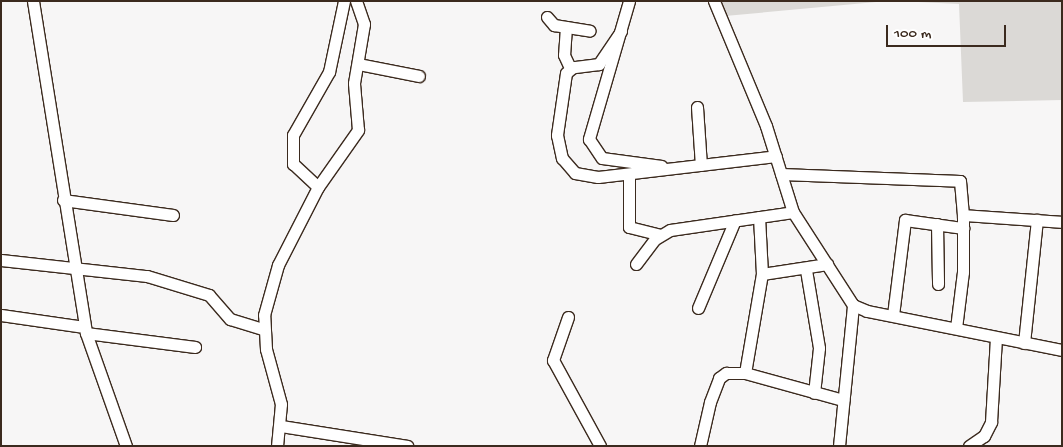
<!DOCTYPE html>
<style>
body{margin:0}
#map{position:relative;width:1063px;height:447px;overflow:hidden;background:#f7f6f6;font-family:"Gochi Hand",sans-serif}
div>[style]{position:absolute}
[style*='--x']{left:calc(var(--x)*1px);top:calc(var(--y)*1px);width:calc(var(--w)*1px);rotate:calc(var(--a)*1deg)}
.green>*{inset:0;background:#dbd9d6}
.roads{filter:drop-shadow(1px 0 #3b2a1e) drop-shadow(-1px 0 #3b2a1e) drop-shadow(0 1px #3b2a1e) drop-shadow(0 -1px #3b2a1e)}
.minor>*{height:11px;margin:-5.5px;padding:0 5.5px;transform-origin:5.5px;border-radius:5.5px;background:#fff}
span{translate:-50% -50%;white-space:nowrap;text-align:center;line-height:1.15;-webkit-text-stroke:5px #fff;paint-order:stroke}
.frame{position:absolute;inset:0;border:2px solid #3b2a1e;pointer-events:none}
.scale{position:absolute;left:886px;top:25px;width:120px;height:22px;box-sizing:border-box;border:2px solid #3b2a1e;border-top:0;padding-left:6px;font-size:15px;line-height:18px;white-space:nowrap;color:#3b2a1e;-webkit-text-stroke:4px #fff;paint-order:stroke}
</style>
<div id="map">
<div class="green">
<div style="clip-path:polygon(720px 1px,887px 1px,725px 16px)"></div>
<div style="clip-path:polygon(898px 1px,1062px 1px,1062px 100px,963px 102px,959px 4px)"></div>
</div>
<div class="roads">
<div class="minor">
<div style="--x:33;--y:1;--w:336;--a:80.9"></div>
<div style="--x:86;--y:333;--w:120;--a:70.5"></div>
<div style="--x:629;--y:1;--w:144;--a:106.2"></div>
<div style="--x:589;--y:139;--w:23;--a:56"></div>
<div style="--x:602;--y:158;--w:60;--a:7.7"></div>
<div style="--x:714;--y:1;--w:135;--a:67.4"></div>
<div style="--x:766;--y:126;--w:90;--a:72.6"></div>
<div style="--x:793;--y:212;--w:111;--a:57.2"></div>
<div style="--x:853;--y:305;--w:15;--a:23"></div>
<div style="--x:867;--y:311;--w:199;--a:11.3"></div>
<div style="--x:547;--y:17;--w:11;--a:49"></div>
<div style="--x:554;--y:25;--w:36;--a:9"></div>
<div style="--x:566;--y:27;--w:28;--a:94"></div>
<div style="--x:564;--y:55;--w:14;--a:65"></div>
<div style="--x:621;--y:31;--w:40;--a:124"></div>
<div style="--x:599;--y:64;--w:26;--a:173"></div>
<div style="--x:573;--y:67;--w:9;--a:139"></div>
<div style="--x:566;--y:73;--w:63;--a:98.3"></div>
<div style="--x:557;--y:135;--w:24;--a:78"></div>
<div style="--x:562;--y:158;--w:20;--a:49"></div>
<div style="--x:575;--y:173;--w:23;--a:10"></div>
<div style="--x:598;--y:177;--w:179;--a:-6.7"></div>
<div style="--x:358;--y:64;--w:62;--a:11.1"></div>
<div style="--x:697;--y:107;--w:58;--a:86.1"></div>
<div style="--x:629;--y:174;--w:53;--a:90"></div>
<div style="--x:629;--y:227;--w:32;--a:14"></div>
<div style="--x:781;--y:174;--w:179;--a:2.2"></div>
<div style="--x:960;--y:181;--w:34;--a:85"></div>
<div style="--x:318;--y:187;--w:34;--a:-137"></div>
<div style="--x:293;--y:164;--w:29;--a:-90"></div>
<div style="--x:293;--y:135;--w:73;--a:-60.3"></div>
<div style="--x:329;--y:72;--w:73;--a:-78.1"></div>
<div style="--x:63;--y:200;--w:111;--a:7.8"></div>
<div style="--x:937;--y:224;--w:60;--a:89"></div>
<div style="--x:1;--y:260;--w:147;--a:6.3"></div>
<div style="--x:147;--y:276;--w:65;--a:17"></div>
<div style="--x:209;--y:295;--w:32;--a:49"></div>
<div style="--x:230;--y:319;--w:34;--a:17"></div>
<div style="--x:636;--y:264;--w:31;--a:-53"></div>
<div style="--x:655;--y:239;--w:17;--a:-31"></div>
<div style="--x:670;--y:230;--w:124;--a:-8.3"></div>
<div style="--x:806;--y:270;--w:79;--a:80.5"></div>
<div style="--x:819;--y:348;--w:45;--a:96.3"></div>
<div style="--x:762;--y:274;--w:66;--a:-8.7"></div>
<div style="--x:698;--y:308;--w:95;--a:-67.2"></div>
<div style="--x:1;--y:315;--w:84;--a:8.2"></div>
<div style="--x:893;--y:315;--w:96;--a:-82.8"></div>
<div style="--x:905;--y:220;--w:59;--a:7.9"></div>
<div style="--x:568;--y:317;--w:46;--a:109.2"></div>
<div style="--x:553;--y:360;--w:98;--a:61.3"></div>
<div style="--x:956;--y:328;--w:56;--a:-82.9"></div>
<div style="--x:963;--y:272;--w:57;--a:-90"></div>
<div style="--x:963;--y:215;--w:99;--a:4"></div>
<div style="--x:86;--y:333;--w:110;--a:7.3"></div>
<div style="--x:1024;--y:343;--w:124;--a:-84"></div>
<div style="--x:745;--y:373;--w:100;--a:-80.3"></div>
<div style="--x:762;--y:274;--w:57;--a:-93"></div>
<div style="--x:281;--y:426;--w:128;--a:9"></div>
<div style="--x:277;--y:446;--w:42;--a:-84.6"></div>
<div style="--x:281;--y:404;--w:57;--a:-105.3"></div>
<div style="--x:266;--y:349;--w:34;--a:-93"></div>
<div style="--x:264;--y:315;--w:52;--a:-74.4"></div>
<div style="--x:278;--y:265;--w:88;--a:-62.9"></div>
<div style="--x:318;--y:187;--w:70;--a:-54.9"></div>
<div style="--x:358;--y:130;--w:47;--a:-94.9"></div>
<div style="--x:354;--y:83;--w:60;--a:-80.4"></div>
<div style="--x:364;--y:24;--w:24;--a:-109"></div>
<div style="--x:700;--y:446;--w:45;--a:-77.2"></div>
<div style="--x:710;--y:402;--w:26;--a:-69"></div>
<div style="--x:719;--y:378;--w:9;--a:-36"></div>
<div style="--x:726;--y:373;--w:19;--a:0"></div>
<div style="--x:745;--y:373;--w:102;--a:15.4"></div>
<div style="--x:839;--y:446;--w:142;--a:-84.3"></div>
<div style="--x:969;--y:446;--w:18;--a:-34"></div>
<div style="--x:984;--y:436;--w:16;--a:-63"></div>
<div style="--x:991;--y:422;--w:84;--a:-86.6"></div>
</div>
</div>
<div class="frame"></div>
<div class="scale">100 m</div>
</div>
